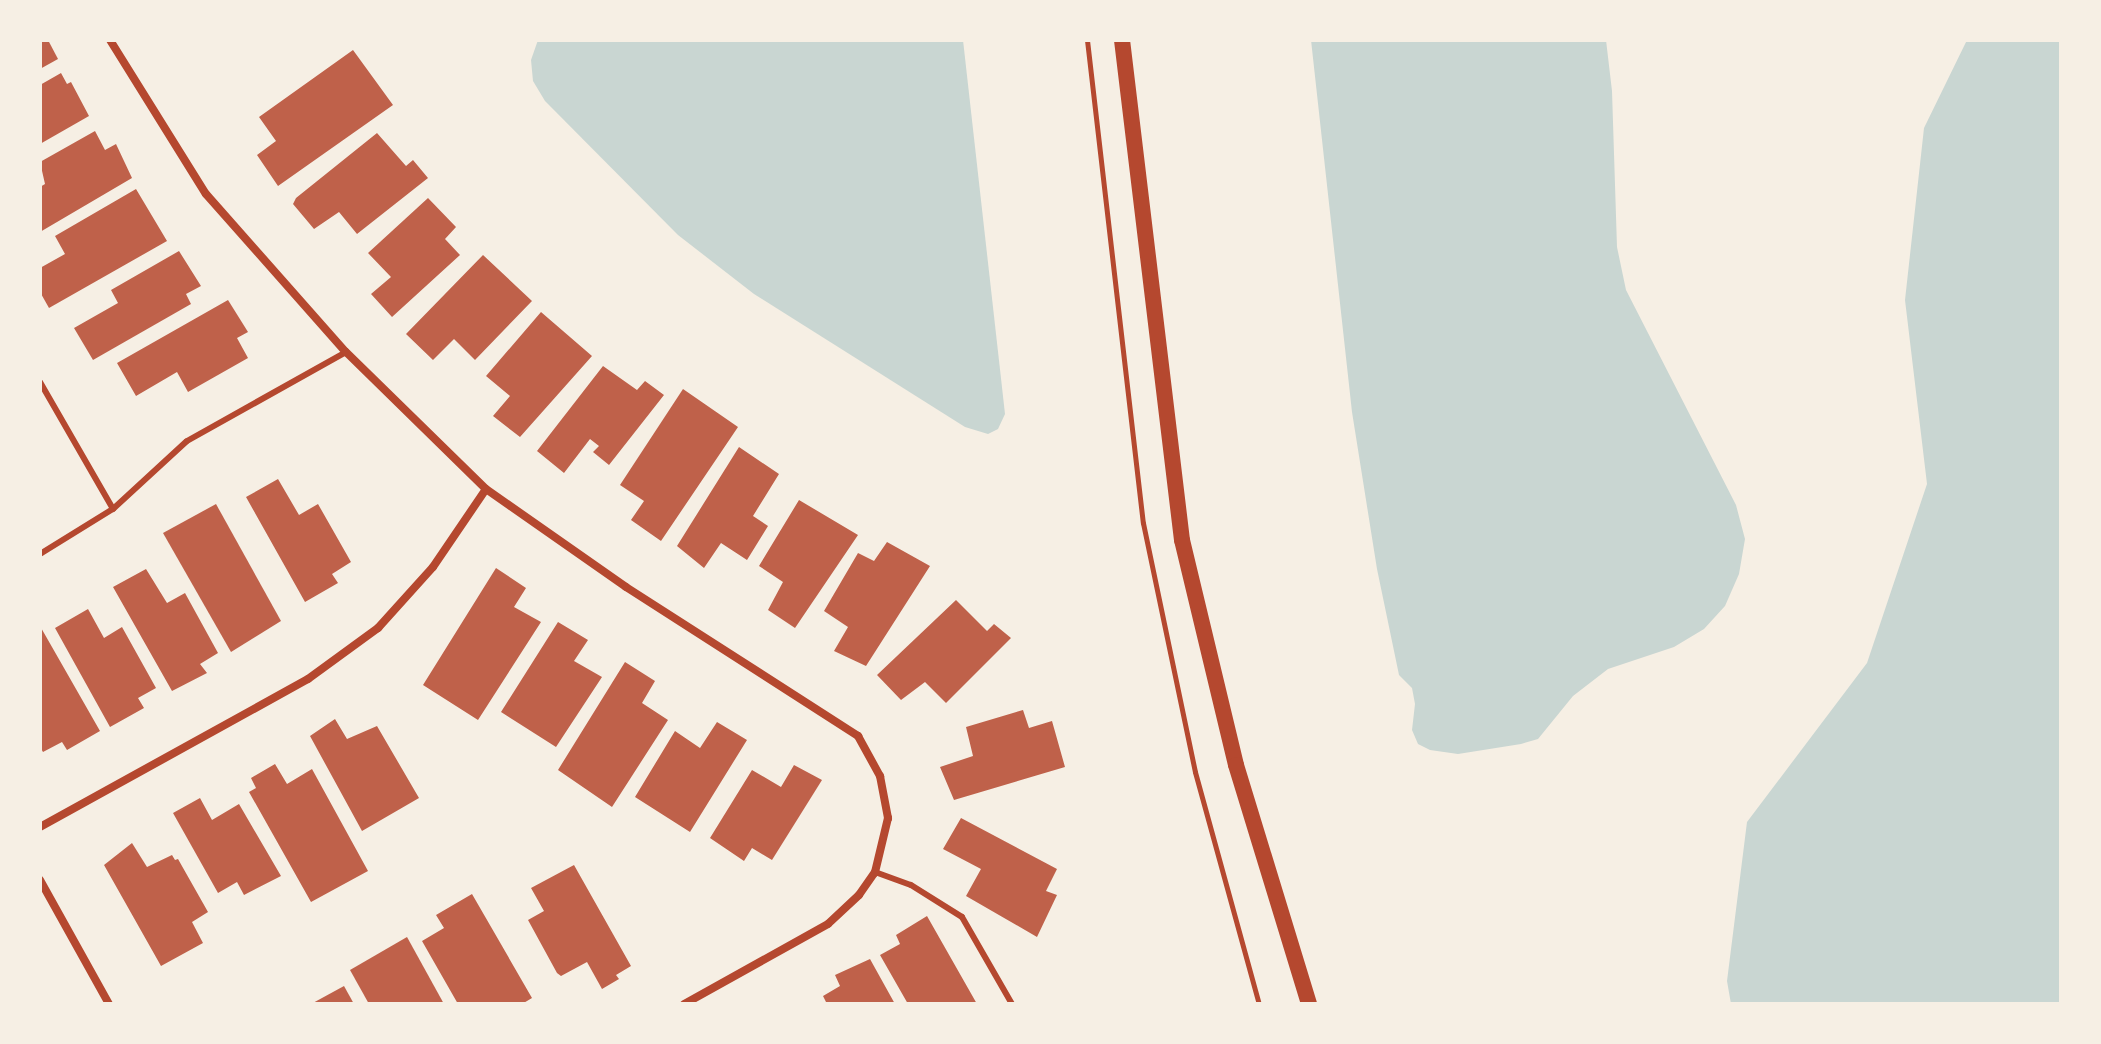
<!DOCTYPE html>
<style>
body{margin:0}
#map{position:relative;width:2101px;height:1044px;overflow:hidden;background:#f6efe4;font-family:Merriweather,serif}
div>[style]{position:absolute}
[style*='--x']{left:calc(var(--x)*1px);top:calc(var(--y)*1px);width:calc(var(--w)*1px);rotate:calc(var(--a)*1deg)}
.water>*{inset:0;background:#c9d6d2}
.building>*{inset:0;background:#bf614a}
.path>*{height:5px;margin:-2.5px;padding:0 2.5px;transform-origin:2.5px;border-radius:2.5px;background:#b5482f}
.service>*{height:6px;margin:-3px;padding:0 3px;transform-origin:3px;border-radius:3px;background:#b5482f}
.minor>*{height:8px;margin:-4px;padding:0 4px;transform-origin:4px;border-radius:4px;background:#b5482f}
.secondary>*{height:16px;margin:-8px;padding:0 8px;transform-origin:8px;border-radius:8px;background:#b5482f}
span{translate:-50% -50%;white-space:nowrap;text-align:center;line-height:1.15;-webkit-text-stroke:6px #f6efe4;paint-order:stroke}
.frame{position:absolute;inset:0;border:42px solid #f6efe4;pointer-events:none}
</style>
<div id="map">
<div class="water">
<div style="clip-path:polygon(538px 40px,963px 40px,1005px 414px,998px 429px,988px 434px,965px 427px,754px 294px,678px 235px,545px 101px,533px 81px,531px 60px)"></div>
<div style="clip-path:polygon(1311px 40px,1606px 40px,1612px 91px,1617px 247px,1626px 290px,1736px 505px,1745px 539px,1739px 574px,1725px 606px,1704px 629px,1674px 647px,1608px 669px,1573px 696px,1538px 739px,1521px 744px,1458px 754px,1430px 750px,1418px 744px,1412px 730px,1415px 704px,1412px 688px,1399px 675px,1377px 569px,1352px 412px)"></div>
<div style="clip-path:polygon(1967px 40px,2061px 40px,2061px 1004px,1731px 1004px,1727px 981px,1747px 822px,1867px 663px,1927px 484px,1905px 300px,1924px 128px)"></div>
</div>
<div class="building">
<div style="clip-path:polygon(40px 40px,48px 40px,58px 59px,40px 69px)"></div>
<div style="clip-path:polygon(353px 50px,393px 105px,278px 186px,257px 155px,276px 141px,259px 117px)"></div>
<div style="clip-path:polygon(61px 73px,67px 84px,71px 82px,89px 116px,40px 144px,40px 85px)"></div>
<div style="clip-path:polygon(95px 131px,105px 150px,116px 144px,132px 178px,40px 232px,40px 187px,45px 184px,40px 162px)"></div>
<div style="clip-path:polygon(377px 133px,406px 166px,413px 160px,428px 178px,357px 234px,339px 212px,314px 229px,293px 204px,296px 198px)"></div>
<div style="clip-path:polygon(136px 189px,167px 241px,49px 308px,40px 292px,40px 268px,65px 254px,55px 236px)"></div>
<div style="clip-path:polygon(428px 198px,456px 227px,445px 239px,460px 255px,392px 317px,371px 294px,391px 277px,368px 253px)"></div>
<div style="clip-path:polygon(179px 251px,201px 286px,186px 294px,191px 304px,93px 360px,74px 328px,118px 303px,111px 290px)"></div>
<div style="clip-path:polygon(483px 255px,532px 301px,475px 360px,454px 339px,433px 360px,406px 334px)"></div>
<div style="clip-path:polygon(228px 300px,248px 332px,237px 338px,248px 358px,188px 392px,177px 372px,136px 396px,117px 363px)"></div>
<div style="clip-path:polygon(541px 312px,592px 356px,520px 437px,493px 416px,510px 396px,486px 376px)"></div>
<div style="clip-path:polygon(603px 366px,637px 390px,645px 381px,664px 395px,609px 465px,593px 452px,599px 446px,590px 439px,564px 473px,537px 451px)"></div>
<div style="clip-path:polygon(683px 389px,738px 427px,661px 541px,631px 520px,644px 501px,620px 485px)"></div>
<div style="clip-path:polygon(739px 447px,779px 474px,753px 516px,768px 526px,747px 560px,721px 543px,704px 568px,677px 546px)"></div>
<div style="clip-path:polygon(278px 479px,299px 515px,318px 504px,351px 562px,332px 574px,338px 583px,305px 602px,246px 497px)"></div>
<div style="clip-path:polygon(799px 500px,858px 535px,795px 628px,768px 610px,783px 582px,759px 566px)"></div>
<div style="clip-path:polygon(216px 504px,281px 621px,231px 652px,163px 533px)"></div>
<div style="clip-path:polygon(887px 542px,930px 566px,866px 666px,834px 651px,848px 627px,824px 611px,858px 553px,874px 561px)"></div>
<div style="clip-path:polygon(496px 568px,526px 588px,514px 607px,541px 622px,478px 720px,423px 685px)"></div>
<div style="clip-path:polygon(146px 569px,167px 603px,185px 593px,218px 653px,200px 664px,207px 673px,172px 691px,113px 587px)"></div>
<div style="clip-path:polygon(956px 600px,987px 631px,994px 624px,1011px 638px,946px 703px,925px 682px,901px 700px,877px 675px)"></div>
<div style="clip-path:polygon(88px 609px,104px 638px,122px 627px,156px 688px,138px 698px,144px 708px,110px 727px,55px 628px)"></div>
<div style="clip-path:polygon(558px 622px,588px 640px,574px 661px,602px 677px,556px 747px,501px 712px)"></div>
<div style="clip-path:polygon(40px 626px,100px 731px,67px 750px,62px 742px,43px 752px,40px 747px)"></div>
<div style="clip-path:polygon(625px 662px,655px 681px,642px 703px,668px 720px,612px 807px,558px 770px)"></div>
<div style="clip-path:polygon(1023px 710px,1029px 728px,1052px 721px,1065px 767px,954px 800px,940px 767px,973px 756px,966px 727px)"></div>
<div style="clip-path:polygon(335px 719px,347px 739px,377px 726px,419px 798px,362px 831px,310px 736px)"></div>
<div style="clip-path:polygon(717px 722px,747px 740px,690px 832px,635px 797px,675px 731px,700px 748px)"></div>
<div style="clip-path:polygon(275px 764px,287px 784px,312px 769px,368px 871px,311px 902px,249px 792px,256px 788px,251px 778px)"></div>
<div style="clip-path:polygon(794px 765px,822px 780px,772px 860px,752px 848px,744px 861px,710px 838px,752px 770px,781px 787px)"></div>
<div style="clip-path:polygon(200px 798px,212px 820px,239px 804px,281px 876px,244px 895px,237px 882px,218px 893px,173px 813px)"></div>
<div style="clip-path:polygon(961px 818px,1057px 869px,1046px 891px,1057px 895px,1037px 937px,966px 896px,981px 869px,943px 849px)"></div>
<div style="clip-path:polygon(132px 843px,147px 867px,172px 855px,175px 860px,178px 859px,208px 912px,192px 922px,203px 943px,161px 966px,104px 865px)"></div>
<div style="clip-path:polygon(574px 865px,631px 966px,616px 975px,619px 979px,602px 989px,587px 962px,561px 976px,557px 973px,528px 920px,544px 911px,531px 888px)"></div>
<div style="clip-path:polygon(472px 894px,532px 998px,522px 1004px,458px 1004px,422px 941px,444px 928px,436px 915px)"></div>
<div style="clip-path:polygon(927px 916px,977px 1004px,908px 1004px,880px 955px,900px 944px,896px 935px)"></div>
<div style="clip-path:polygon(407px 937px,444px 1004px,369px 1004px,350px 970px)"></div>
<div style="clip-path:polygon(870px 959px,895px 1004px,827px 1004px,823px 996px,840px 986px,835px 975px)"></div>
<div style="clip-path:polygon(344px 986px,354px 1004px,311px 1004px)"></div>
</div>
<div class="path">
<div style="--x:1087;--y:40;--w:486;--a:83.4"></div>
<div style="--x:1143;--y:523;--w:254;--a:78.2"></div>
<div style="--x:1195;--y:772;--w:241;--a:74.6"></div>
</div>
<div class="service">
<div style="--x:40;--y:382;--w:146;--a:60.1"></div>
<div style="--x:40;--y:554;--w:86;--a:-31.7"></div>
<div style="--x:113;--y:509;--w:100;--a:-42.6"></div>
<div style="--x:187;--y:441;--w:182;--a:-29.2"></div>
<div style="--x:875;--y:872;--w:38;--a:20"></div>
<div style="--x:911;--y:885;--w:60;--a:32.1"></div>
<div style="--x:962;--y:917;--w:100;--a:60.1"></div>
</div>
<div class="minor">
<div style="--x:110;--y:40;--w:181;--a:58.1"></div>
<div style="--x:206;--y:194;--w:211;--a:48.5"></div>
<div style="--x:346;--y:352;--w:196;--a:44.4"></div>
<div style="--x:486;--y:489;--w:171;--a:35"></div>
<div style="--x:626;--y:587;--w:276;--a:32.7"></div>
<div style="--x:858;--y:736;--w:46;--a:61.2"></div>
<div style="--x:880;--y:776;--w:43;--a:79.2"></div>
<div style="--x:888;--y:818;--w:56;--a:103.5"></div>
<div style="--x:875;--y:872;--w:28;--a:125"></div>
<div style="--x:859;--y:895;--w:42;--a:136.9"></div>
<div style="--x:828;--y:924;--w:165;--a:150.9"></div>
<div style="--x:40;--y:827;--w:306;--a:-28.9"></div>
<div style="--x:308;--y:679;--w:87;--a:-36.1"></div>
<div style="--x:378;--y:628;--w:82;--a:-48"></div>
<div style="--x:433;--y:567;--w:94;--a:-55.8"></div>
<div style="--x:40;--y:880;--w:142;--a:60.9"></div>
</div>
<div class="secondary">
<div style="--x:1122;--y:40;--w:504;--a:83.16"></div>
<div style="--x:1182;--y:540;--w:231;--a:76.5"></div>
<div style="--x:1236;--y:765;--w:250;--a:73"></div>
</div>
<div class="frame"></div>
</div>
